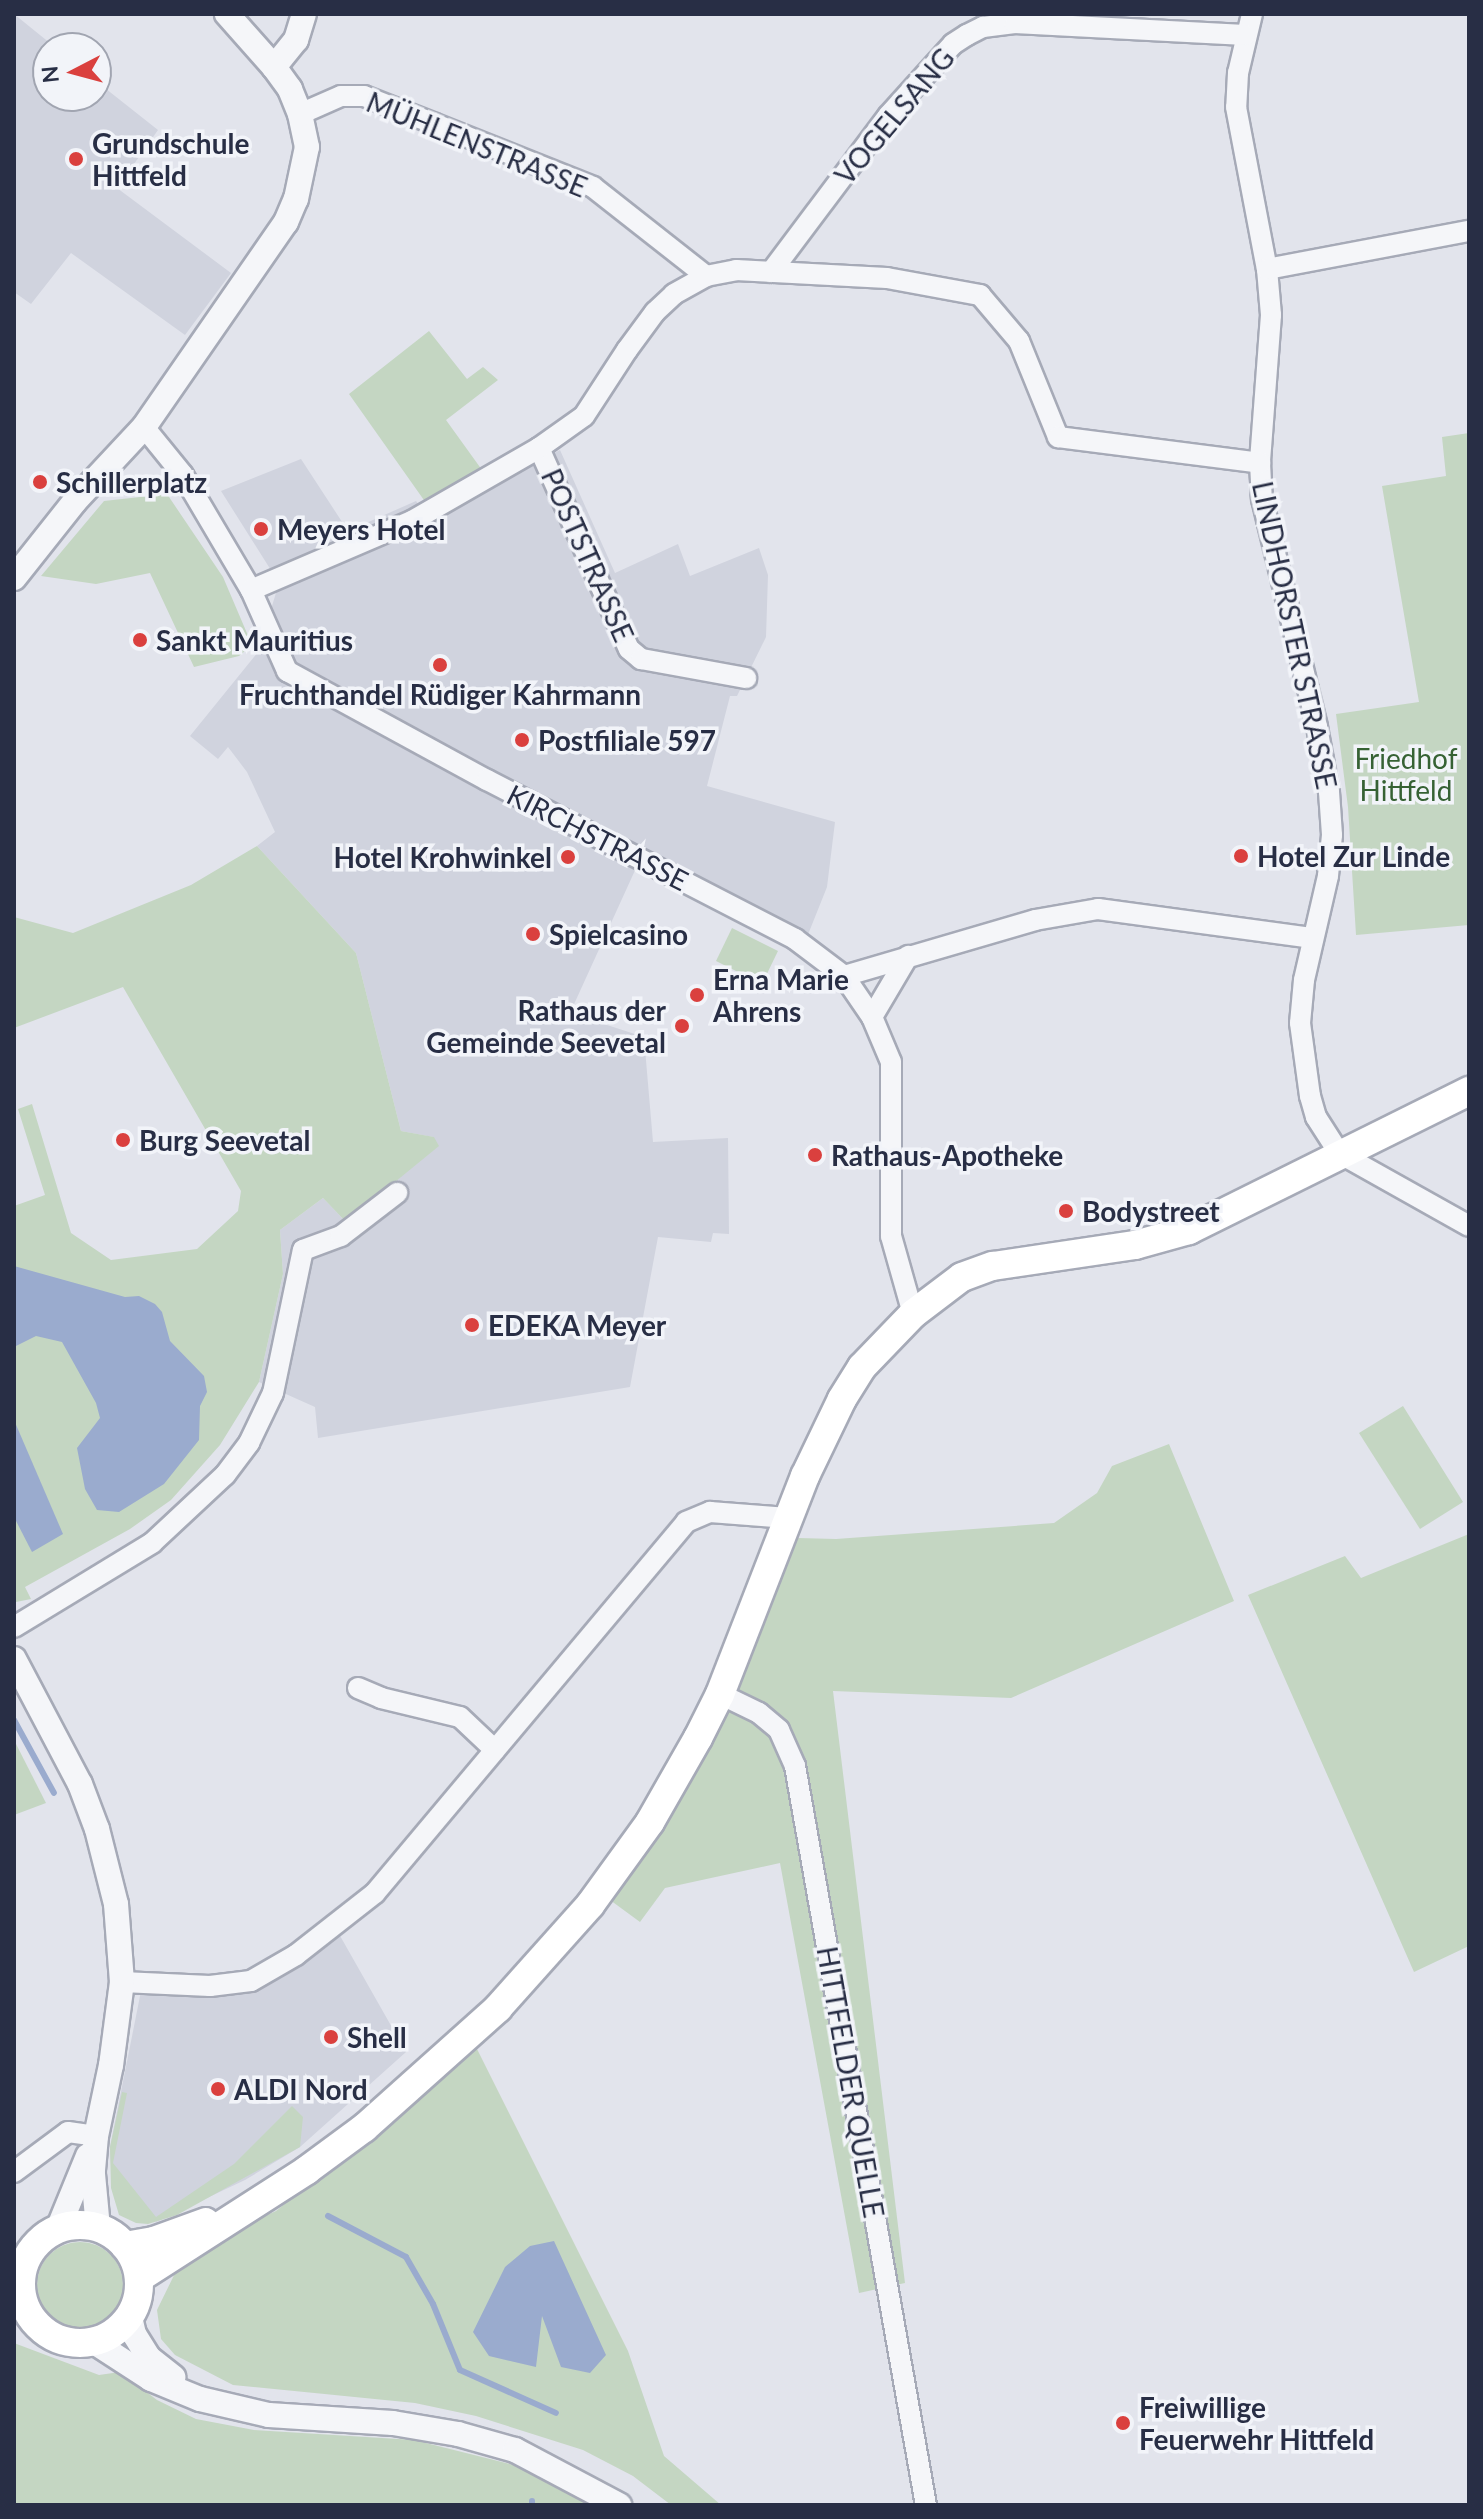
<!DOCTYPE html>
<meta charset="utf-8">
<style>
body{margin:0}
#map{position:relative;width:1483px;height:2519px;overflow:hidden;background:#e2e4ec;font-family:Lato,sans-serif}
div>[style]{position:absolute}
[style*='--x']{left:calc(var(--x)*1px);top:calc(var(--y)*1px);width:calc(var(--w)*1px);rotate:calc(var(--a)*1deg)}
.built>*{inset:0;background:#d0d3de}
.green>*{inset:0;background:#c4d6c2}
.round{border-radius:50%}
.water>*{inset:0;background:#9aabce}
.stream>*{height:6px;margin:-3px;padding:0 3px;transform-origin:3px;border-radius:3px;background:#9aabce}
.roads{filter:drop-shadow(2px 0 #a6aab7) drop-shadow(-2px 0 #a6aab7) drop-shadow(0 2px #a6aab7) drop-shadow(0 -2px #a6aab7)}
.minor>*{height:20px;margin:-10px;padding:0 10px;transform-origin:10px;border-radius:10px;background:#f5f6f9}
.tertiary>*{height:24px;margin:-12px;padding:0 12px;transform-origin:12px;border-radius:12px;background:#f5f6f9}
.secondary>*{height:28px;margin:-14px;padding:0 14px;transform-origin:14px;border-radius:14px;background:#fff}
.secondary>.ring{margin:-14px;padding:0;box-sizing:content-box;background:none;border:28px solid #fff;border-radius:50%}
.dots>*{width:22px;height:22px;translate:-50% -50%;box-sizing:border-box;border:4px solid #f2f4f9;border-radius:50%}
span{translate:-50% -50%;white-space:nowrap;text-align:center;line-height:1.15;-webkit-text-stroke:7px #f2f4f9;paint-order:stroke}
.street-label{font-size:28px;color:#282e45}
.poi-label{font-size:28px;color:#282e45;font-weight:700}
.left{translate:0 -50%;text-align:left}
.right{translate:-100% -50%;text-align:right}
.park-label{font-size:28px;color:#366234}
.frame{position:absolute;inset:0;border:16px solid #282e45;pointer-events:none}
.north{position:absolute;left:32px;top:32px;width:80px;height:80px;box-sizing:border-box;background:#f2f4f9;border:2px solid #a1a5b1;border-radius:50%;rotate:264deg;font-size:22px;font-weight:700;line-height:32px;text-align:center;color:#282e45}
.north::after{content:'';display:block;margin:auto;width:28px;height:36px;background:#da403e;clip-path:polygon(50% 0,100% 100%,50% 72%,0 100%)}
</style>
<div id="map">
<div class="built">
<div style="clip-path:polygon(14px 14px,56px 48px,48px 48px,48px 96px,96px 96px,96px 81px,158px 130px,117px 188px,231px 273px,185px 335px,71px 253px,31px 304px,14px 292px)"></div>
<div style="clip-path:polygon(560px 450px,615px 573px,678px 544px,690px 576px,759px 548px,768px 575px,766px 637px,737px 696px,730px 696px,707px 786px,835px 822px,827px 887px,807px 937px,642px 855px,570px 1013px,644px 1037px,653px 1142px,728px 1138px,729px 1234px,713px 1233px,711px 1242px,658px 1237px,630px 1387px,318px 1438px,315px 1407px,259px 1382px,283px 1274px,280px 1230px,323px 1198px,346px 1222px,433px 1137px,401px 1131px,356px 953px,257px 846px,275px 832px,247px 772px,228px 747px,218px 759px,190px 736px,258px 652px,279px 583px,221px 491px,301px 459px,348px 531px,416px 501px,429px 519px)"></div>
<div style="clip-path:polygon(339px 1934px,406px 2052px,300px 2147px,245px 2180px,156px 2222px,111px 2165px,110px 2147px,141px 1991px,300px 1963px)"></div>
</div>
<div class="green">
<div style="clip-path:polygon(429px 331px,467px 379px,483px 367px,498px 380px,446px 420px,482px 470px,426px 503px,349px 394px)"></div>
<div style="clip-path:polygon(1469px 433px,1469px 925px,1356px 935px,1348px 807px,1336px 714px,1419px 702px,1382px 486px,1446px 476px,1442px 437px)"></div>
<div style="clip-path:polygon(167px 494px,223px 577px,252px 645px,239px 656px,194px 667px,150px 573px,96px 584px,41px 576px,104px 501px)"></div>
<div style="clip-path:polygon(257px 846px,356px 953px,401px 1131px,434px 1137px,439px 1146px,346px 1222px,323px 1198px,280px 1230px,283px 1274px,259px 1382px,220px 1445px,171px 1500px,130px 1529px,25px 1587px,31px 1599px,16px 1602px,14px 1206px,45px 1195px,18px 1109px,32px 1104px,71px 1233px,111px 1260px,197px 1249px,238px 1211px,241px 1191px,123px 987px,14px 1028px,14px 917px,73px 933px,191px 885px)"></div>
<div style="clip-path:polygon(732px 928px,778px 951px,762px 984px,716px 961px)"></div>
<div style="clip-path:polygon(1403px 1406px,1463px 1502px,1420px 1529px,1359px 1433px)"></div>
<div style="clip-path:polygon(1169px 1444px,1234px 1601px,1011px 1698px,833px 1691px,905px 2283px,859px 2293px,780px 1863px,665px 1888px,640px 1922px,610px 1900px,700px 1764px,798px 1538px,836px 1539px,1054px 1523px,1097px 1493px,1112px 1466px)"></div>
<div style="clip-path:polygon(1469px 1534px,1469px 1946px,1414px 1972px,1248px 1595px,1345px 1556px,1361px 1578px)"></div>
<div style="clip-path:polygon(14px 1740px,46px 1803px,14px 1815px)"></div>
<div style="clip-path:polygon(476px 2047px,628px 2351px,664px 2456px,721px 2505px,671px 2505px,633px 2476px,583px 2450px,476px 2416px,415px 2403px,233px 2385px,175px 2355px,161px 2339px,157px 2310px,180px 2263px,228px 2233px,276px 2211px)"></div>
<div style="clip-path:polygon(122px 2092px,127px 2093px,113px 2163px,156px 2217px,234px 2164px,292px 2106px,303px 2117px,300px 2147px,177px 2215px,148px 2224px,136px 2223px,119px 2215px,111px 2188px,110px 2147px)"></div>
<div class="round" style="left:37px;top:2242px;width:86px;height:86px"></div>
<div style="clip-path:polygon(14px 2343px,99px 2375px,120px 2372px,157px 2400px,196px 2419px,254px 2430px,414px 2440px,526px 2468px,595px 2505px,14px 2505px)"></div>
</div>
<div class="water">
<div style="clip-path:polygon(14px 1266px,125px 1297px,139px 1296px,155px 1304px,162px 1312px,170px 1341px,204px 1376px,207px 1392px,200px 1406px,199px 1440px,164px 1484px,119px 1512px,97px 1510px,85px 1489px,77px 1448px,100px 1418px,96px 1403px,62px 1342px,36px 1336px,14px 1347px)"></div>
<div style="clip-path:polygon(14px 1420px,63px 1534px,32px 1552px,14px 1517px)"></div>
<div style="clip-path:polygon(554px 2241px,606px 2355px,590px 2373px,561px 2367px,542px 2316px,536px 2367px,489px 2356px,473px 2332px,505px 2267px,530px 2246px)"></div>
</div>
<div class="stream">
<div style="--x:14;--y:1720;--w:83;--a:61.3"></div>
<div style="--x:328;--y:2216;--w:88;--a:27.7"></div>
<div style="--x:406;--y:2257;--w:54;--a:60.1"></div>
<div style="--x:433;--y:2304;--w:71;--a:67.8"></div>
<div style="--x:460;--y:2370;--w:105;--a:24.1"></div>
<div style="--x:532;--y:2501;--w:4;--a:90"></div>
</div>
<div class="roads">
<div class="minor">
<div style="--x:1252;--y:14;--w:61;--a:103.3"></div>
<div style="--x:1238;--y:73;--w:34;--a:93"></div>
<div style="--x:1236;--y:107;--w:165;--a:79.2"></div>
<div style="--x:1267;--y:269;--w:46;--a:85"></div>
<div style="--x:1271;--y:315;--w:148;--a:94.3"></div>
<div style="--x:1260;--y:463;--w:36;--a:87"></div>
<div style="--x:1262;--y:499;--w:235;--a:76.4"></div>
<div style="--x:1317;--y:727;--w:66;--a:79.5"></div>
<div style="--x:1329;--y:792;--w:43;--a:86"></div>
<div style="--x:1332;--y:835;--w:41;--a:95.6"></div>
<div style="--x:1328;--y:876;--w:107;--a:103"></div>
<div style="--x:1304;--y:980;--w:43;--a:95.3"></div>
<div style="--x:1300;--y:1023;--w:74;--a:82.2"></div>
<div style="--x:1310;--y:1096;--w:22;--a:74"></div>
<div style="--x:1316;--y:1117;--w:43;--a:57.4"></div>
<div style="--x:1339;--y:1153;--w:149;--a:29.3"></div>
<div style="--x:300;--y:114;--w:45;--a:-23.7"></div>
<div style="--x:341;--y:96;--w:23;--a:0"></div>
<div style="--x:364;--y:96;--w:76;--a:21.5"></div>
<div style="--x:435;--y:124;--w:170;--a:21.7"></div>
<div style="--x:593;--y:187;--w:144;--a:38.2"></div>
<div style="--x:1267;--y:269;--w:206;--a:-10.7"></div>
<div style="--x:771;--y:272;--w:195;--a:-53.1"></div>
<div style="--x:888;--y:116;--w:97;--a:-47.9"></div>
<div style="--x:953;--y:44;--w:17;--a:-33"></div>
<div style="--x:967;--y:35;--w:18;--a:-27"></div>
<div style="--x:983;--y:27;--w:32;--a:-7"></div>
<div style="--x:1015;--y:23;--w:230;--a:3"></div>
<div style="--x:144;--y:427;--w:62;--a:50.9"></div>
<div style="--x:183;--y:475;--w:134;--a:59.4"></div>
<div style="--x:251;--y:590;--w:89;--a:66"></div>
<div style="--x:287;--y:671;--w:228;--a:28.6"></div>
<div style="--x:487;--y:780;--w:347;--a:27.3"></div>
<div style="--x:795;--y:939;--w:61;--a:37.1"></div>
<div style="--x:844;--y:976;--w:50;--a:55.7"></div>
<div style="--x:872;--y:1017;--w:49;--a:67.1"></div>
<div style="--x:891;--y:1062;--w:174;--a:90"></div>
<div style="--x:891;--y:1236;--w:81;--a:74.2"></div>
<div style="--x:539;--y:448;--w:220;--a:65.9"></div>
<div style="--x:629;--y:649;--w:16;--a:40"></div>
<div style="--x:641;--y:659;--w:107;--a:10.3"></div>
<div style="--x:251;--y:590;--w:175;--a:-23.2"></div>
<div style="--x:412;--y:521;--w:146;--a:-29.9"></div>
<div style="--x:539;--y:448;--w:55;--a:-35.4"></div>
<div style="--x:584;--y:416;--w:79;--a:-56.9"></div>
<div style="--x:627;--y:350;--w:47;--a:-53.6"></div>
<div style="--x:655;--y:312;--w:26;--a:-43"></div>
<div style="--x:674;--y:294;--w:37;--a:-29"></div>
<div style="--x:706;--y:276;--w:31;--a:-11"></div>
<div style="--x:736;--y:270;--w:151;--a:3"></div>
<div style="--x:887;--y:278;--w:95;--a:10.4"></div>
<div style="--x:980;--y:295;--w:60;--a:49.7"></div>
<div style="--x:1019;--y:341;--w:104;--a:67.9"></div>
<div style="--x:1058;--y:437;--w:204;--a:7.3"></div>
<div style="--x:844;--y:976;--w:199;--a:-16.3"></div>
<div style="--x:1035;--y:920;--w:64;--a:-9.9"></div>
<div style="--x:1098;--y:909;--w:217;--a:7.7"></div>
<div style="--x:872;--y:1017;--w:71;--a:-59.5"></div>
<div style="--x:14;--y:1627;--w:162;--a:-31.3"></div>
<div style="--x:152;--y:1543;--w:100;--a:-43"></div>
<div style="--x:225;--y:1475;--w:40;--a:-53"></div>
<div style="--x:249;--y:1443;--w:55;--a:-64.4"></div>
<div style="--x:273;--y:1393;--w:146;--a:-78.2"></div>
<div style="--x:303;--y:1250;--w:40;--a:-20.2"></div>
<div style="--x:341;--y:1236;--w:71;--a:-37.5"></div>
<div style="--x:358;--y:1688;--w:25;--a:23"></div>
<div style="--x:381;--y:1698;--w:81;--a:13.5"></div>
<div style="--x:460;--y:1717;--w:48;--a:43.3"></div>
<div style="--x:720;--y:1694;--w:43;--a:26"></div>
<div style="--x:759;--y:1713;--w:26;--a:40"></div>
<div style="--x:779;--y:1730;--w:39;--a:66"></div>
<div style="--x:795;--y:1766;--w:751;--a:79.95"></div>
<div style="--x:122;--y:1982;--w:88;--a:2.6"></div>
<div style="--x:210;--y:1986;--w:41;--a:-7"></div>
<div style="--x:251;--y:1981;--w:52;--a:-30"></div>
<div style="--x:296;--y:1955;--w:100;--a:-38.1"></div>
<div style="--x:375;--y:1893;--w:484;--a:-50"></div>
<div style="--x:686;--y:1522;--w:26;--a:-23"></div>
<div style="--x:710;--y:1512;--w:78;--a:4.4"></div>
<div style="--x:14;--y:2172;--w:67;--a:-36.5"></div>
<div style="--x:68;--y:2132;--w:28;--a:8"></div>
</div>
<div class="tertiary">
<div style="--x:274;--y:67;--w:35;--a:-51"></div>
<div style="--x:296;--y:40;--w:27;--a:-73"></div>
<div style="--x:14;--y:578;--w:98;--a:-51.6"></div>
<div style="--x:75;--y:501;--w:101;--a:-47"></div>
<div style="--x:144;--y:427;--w:249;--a:-55.3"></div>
<div style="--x:286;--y:222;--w:25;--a:-67"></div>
<div style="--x:296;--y:199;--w:53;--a:-78.1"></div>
<div style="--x:307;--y:147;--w:34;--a:-102"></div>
<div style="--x:300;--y:114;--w:27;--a:-112"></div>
<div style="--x:290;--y:89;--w:27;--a:-126"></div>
<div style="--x:274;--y:67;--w:71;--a:-131.6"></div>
<div style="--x:14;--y:1659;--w:141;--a:62.2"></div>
<div style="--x:80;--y:1784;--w:48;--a:69.3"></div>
<div style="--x:97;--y:1829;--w:77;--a:75.8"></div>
<div style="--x:116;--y:1904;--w:78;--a:85.6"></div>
<div style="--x:122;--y:1982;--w:84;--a:97.5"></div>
<div style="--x:111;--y:2065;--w:73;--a:101.9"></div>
<div style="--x:96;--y:2136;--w:38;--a:95"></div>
<div style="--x:93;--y:2174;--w:54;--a:84.7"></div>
<div style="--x:58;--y:2229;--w:79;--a:-67.7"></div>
<div style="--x:130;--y:2317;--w:17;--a:77"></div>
<div style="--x:134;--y:2334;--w:28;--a:58"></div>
<div style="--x:149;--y:2358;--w:31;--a:38"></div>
<div style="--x:94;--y:2342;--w:68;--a:33"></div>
<div style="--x:151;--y:2379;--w:53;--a:22.2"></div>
<div style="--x:200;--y:2399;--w:71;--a:13.1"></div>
<div style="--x:269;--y:2415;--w:124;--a:3.7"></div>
<div style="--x:393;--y:2423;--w:66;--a:9.6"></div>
<div style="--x:458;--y:2434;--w:59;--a:15.7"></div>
<div style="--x:515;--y:2450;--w:118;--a:27.9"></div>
</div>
<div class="secondary">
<div class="ring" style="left:21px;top:2225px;width:90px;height:90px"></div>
<div style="--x:125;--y:2246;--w:29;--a:-10"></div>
<div style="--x:154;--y:2241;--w:55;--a:-20.1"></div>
<div style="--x:139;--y:2278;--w:200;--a:-32.7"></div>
<div style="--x:307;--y:2170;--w:71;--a:-36.4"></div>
<div style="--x:364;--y:2128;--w:180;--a:-41.8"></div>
<div style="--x:498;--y:2008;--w:138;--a:-48.2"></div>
<div style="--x:590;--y:1905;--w:102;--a:-54.1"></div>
<div style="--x:650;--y:1822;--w:97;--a:-60.3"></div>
<div style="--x:698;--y:1738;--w:49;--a:-63.4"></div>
<div style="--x:720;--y:1694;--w:234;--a:-68.7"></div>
<div style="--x:805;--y:1476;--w:85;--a:-64.3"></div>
<div style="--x:842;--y:1399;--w:38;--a:-58"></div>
<div style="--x:862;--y:1367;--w:74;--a:-46.1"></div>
<div style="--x:913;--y:1314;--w:61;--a:-37.1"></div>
<div style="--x:962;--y:1277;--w:33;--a:-20"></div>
<div style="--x:993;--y:1266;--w:144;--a:-8.4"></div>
<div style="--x:1135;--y:1245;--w:56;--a:-15.5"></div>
<div style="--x:1189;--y:1230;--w:313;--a:-26.4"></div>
</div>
</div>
<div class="dots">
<div style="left:76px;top:159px;background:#da403e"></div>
<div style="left:40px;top:482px;background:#da403e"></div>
<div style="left:261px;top:529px;background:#da403e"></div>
<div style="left:140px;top:640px;background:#da403e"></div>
<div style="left:440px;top:665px;background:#da403e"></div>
<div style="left:522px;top:740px;background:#da403e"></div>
<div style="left:1241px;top:856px;background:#da403e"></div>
<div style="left:568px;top:857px;background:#da403e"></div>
<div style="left:533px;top:934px;background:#da403e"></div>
<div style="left:697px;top:995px;background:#da403e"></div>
<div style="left:682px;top:1026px;background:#da403e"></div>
<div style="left:123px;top:1140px;background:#da403e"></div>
<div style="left:815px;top:1155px;background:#da403e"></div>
<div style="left:1066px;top:1211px;background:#da403e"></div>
<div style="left:472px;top:1325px;background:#da403e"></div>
<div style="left:331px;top:2037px;background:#da403e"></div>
<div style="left:218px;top:2089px;background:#da403e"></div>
<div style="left:1123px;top:2423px;background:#da403e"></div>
</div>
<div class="street-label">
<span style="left:894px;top:116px;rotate:-50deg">VOGELSANG</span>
<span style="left:477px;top:144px;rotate:22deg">MÜHLENSTRASSE</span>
<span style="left:588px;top:555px;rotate:66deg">POSTSTRASSE</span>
<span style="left:1295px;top:635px;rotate:78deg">LINDHORSTER STRASSE</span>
<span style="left:598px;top:837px;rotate:27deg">KIRCHSTRASSE</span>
<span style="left:851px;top:2082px;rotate:80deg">HITTFELDER QUELLE</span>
</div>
<div class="poi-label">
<span class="left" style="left:92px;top:159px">Grundschule<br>Hittfeld</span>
<span class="left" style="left:56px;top:482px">Schillerplatz</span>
<span class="left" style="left:277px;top:529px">Meyers Hotel</span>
<span class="left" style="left:156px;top:640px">Sankt Mauritius</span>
<span style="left:440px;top:694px">Fruchthandel Rüdiger Kahrmann</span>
<span class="left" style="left:538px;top:740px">Postfiliale 597</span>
<span class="left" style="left:1257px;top:856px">Hotel Zur Linde</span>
<span class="right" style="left:552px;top:857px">Hotel Krohwinkel</span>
<span class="left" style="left:549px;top:934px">Spielcasino</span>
<span class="left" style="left:713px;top:995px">Erna Marie<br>Ahrens</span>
<span class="right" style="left:666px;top:1026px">Rathaus der<br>Gemeinde Seevetal</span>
<span class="left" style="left:139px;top:1140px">Burg Seevetal</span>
<span class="left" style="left:831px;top:1155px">Rathaus-Apotheke</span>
<span class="left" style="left:1082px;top:1211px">Bodystreet</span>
<span class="left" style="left:488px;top:1325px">EDEKA Meyer</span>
<span class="left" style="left:347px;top:2037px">Shell</span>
<span class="left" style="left:234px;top:2089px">ALDI Nord</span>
<span class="left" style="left:1139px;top:2423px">Freiwillige<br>Feuerwehr Hittfeld</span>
</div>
<div class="park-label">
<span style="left:1406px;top:774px">Friedhof<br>Hittfeld</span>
</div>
<div class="frame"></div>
<div class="north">N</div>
</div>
